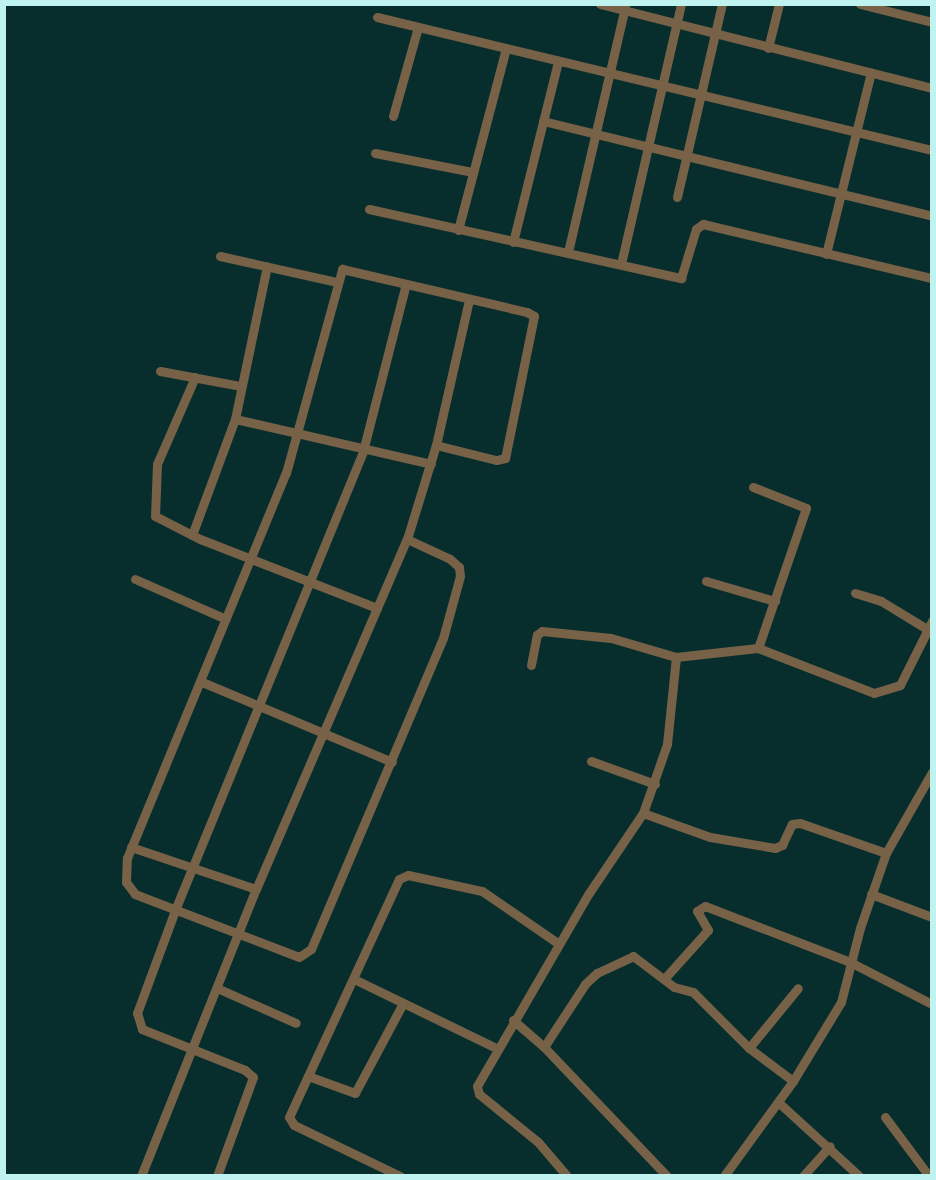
<!DOCTYPE html>
<style>
body{margin:0}
#map{position:relative;width:936px;height:1180px;overflow:hidden;background:#072e2d;font-family:Lato,sans-serif}
div>[style]{position:absolute}
[style*='--x']{left:calc(var(--x)*1px);top:calc(var(--y)*1px);width:calc(var(--w)*1px);rotate:calc(var(--a)*1deg)}
.street>*{height:9px;margin:-4.5px;padding:0 4.5px;transform-origin:4.5px;border-radius:4.5px;background:#776147}
span{translate:-50% -50%;white-space:nowrap;text-align:center;line-height:1.15;-webkit-text-stroke:6px #001514;paint-order:stroke}
.frame{position:absolute;inset:0;border:6px solid #bff3ef;pointer-events:none}
</style>
<div id="map">
<div class="street">
<div style="--x:600;--y:4;--w:342;--a:14.2"></div>
<div style="--x:860;--y:4;--w:74;--a:14"></div>
<div style="--x:377;--y:17;--w:571;--a:13.48"></div>
<div style="--x:768;--y:48;--w:45;--a:-76"></div>
<div style="--x:393;--y:116;--w:92;--a:-74.3"></div>
<div style="--x:543;--y:121;--w:400;--a:13.7"></div>
<div style="--x:375;--y:153;--w:100;--a:11"></div>
<div style="--x:677;--y:197;--w:198;--a:-76.9"></div>
<div style="--x:369;--y:209;--w:320;--a:12.5"></div>
<div style="--x:681;--y:278;--w:51;--a:-73"></div>
<div style="--x:696;--y:229;--w:9;--a:-36"></div>
<div style="--x:703;--y:224;--w:235;--a:13.3"></div>
<div style="--x:458;--y:230;--w:188;--a:-75.2"></div>
<div style="--x:513;--y:242;--w:187;--a:-76"></div>
<div style="--x:568;--y:252;--w:252;--a:-76.9"></div>
<div style="--x:826;--y:254;--w:187;--a:-76.1"></div>
<div style="--x:220;--y:256;--w:119;--a:12.6"></div>
<div style="--x:621;--y:264;--w:267;--a:-77"></div>
<div style="--x:160;--y:371;--w:81;--a:10.6"></div>
<div style="--x:195;--y:377;--w:95;--a:113.6"></div>
<div style="--x:157;--y:464;--w:52;--a:92.2"></div>
<div style="--x:155;--y:516;--w:51;--a:27.1"></div>
<div style="--x:200;--y:539;--w:190;--a:21.3"></div>
<div style="--x:235;--y:419;--w:201;--a:12.9"></div>
<div style="--x:753;--y:487;--w:57;--a:21.6"></div>
<div style="--x:806;--y:508;--w:148;--a:108.9"></div>
<div style="--x:192;--y:535;--w:124;--a:-69.7"></div>
<div style="--x:235;--y:419;--w:156;--a:-78.2"></div>
<div style="--x:407;--y:539;--w:47;--a:24.9"></div>
<div style="--x:450;--y:559;--w:12;--a:42"></div>
<div style="--x:459;--y:567;--w:9;--a:84"></div>
<div style="--x:460;--y:576;--w:64;--a:105.3"></div>
<div style="--x:443;--y:638;--w:338;--a:113"></div>
<div style="--x:311;--y:949;--w:14;--a:146"></div>
<div style="--x:299;--y:957;--w:176;--a:-159"></div>
<div style="--x:135;--y:894;--w:15;--a:-127"></div>
<div style="--x:126;--y:882;--w:24;--a:-88"></div>
<div style="--x:127;--y:858;--w:417;--a:-67.6"></div>
<div style="--x:286;--y:473;--w:212;--a:-74.6"></div>
<div style="--x:342;--y:269;--w:190;--a:13.1"></div>
<div style="--x:527;--y:312;--w:8;--a:30"></div>
<div style="--x:534;--y:316;--w:145;--a:101.5"></div>
<div style="--x:505;--y:458;--w:9;--a:167"></div>
<div style="--x:496;--y:460;--w:62;--a:-166"></div>
<div style="--x:135;--y:579;--w:99;--a:23.7"></div>
<div style="--x:706;--y:581;--w:72;--a:16.2"></div>
<div style="--x:855;--y:593;--w:27;--a:17"></div>
<div style="--x:881;--y:601;--w:54;--a:31.3"></div>
<div style="--x:531;--y:665;--w:31;--a:-79"></div>
<div style="--x:537;--y:635;--w:6;--a:-39"></div>
<div style="--x:542;--y:631;--w:69;--a:5.8"></div>
<div style="--x:611;--y:638;--w:68;--a:16.3"></div>
<div style="--x:202;--y:682;--w:206;--a:22.8"></div>
<div style="--x:591;--y:761;--w:68;--a:19.8"></div>
<div style="--x:643;--y:813;--w:71;--a:19.7"></div>
<div style="--x:710;--y:837;--w:66;--a:9.6"></div>
<div style="--x:775;--y:848;--w:8;--a:-23"></div>
<div style="--x:782;--y:845;--w:23;--a:-65"></div>
<div style="--x:792;--y:824;--w:8;--a:-7"></div>
<div style="--x:800;--y:823;--w:91;--a:19.2"></div>
<div style="--x:131;--y:847;--w:132;--a:18.6"></div>
<div style="--x:871;--y:894;--w:65;--a:20.7"></div>
<div style="--x:354;--y:979;--w:158;--a:25.9"></div>
<div style="--x:664;--y:979;--w:66;--a:-48.1"></div>
<div style="--x:708;--y:930;--w:22;--a:-120"></div>
<div style="--x:697;--y:911;--w:9;--a:-32"></div>
<div style="--x:705;--y:906;--w:155;--a:21.1"></div>
<div style="--x:850;--y:962;--w:92;--a:27.1"></div>
<div style="--x:217;--y:988;--w:86;--a:23.9"></div>
<div style="--x:513;--y:1020;--w:41;--a:41.1"></div>
<div style="--x:544;--y:1047;--w:178;--a:46.4"></div>
<div style="--x:544;--y:1047;--w:75;--a:-56.9"></div>
<div style="--x:585;--y:984;--w:16;--a:-43"></div>
<div style="--x:597;--y:973;--w:40;--a:-25"></div>
<div style="--x:633;--y:956;--w:51;--a:37.1"></div>
<div style="--x:674;--y:987;--w:20;--a:15"></div>
<div style="--x:693;--y:992;--w:79;--a:45"></div>
<div style="--x:749;--y:1048;--w:55;--a:36.9"></div>
<div style="--x:749;--y:1048;--w:77;--a:-50.8"></div>
<div style="--x:308;--y:1076;--w:50;--a:19.9"></div>
<div style="--x:355;--y:1093;--w:102;--a:-61.9"></div>
<div style="--x:778;--y:1102;--w:110;--a:42.4"></div>
<div style="--x:885;--y:1117;--w:74;--a:53.3"></div>
<div style="--x:141;--y:1176;--w:309;--a:-68.2"></div>
<div style="--x:256;--y:889;--w:381;--a:-66.7"></div>
<div style="--x:407;--y:539;--w:98;--a:-72.9"></div>
<div style="--x:436;--y:445;--w:149;--a:-77.2"></div>
<div style="--x:217;--y:1176;--w:105;--a:-70"></div>
<div style="--x:253;--y:1077;--w:11;--a:-139"></div>
<div style="--x:245;--y:1070;--w:111;--a:-158.3"></div>
<div style="--x:142;--y:1029;--w:17;--a:-107"></div>
<div style="--x:137;--y:1013;--w:110;--a:-69.7"></div>
<div style="--x:175;--y:910;--w:496;--a:-67.7"></div>
<div style="--x:363;--y:451;--w:172;--a:-75.6"></div>
<div style="--x:400;--y:1176;--w:118;--a:-154.3"></div>
<div style="--x:294;--y:1125;--w:9;--a:-122"></div>
<div style="--x:289;--y:1117;--w:262;--a:-65.2"></div>
<div style="--x:399;--y:879;--w:10;--a:-24"></div>
<div style="--x:408;--y:875;--w:76;--a:12.2"></div>
<div style="--x:482;--y:891;--w:93;--a:34.5"></div>
<div style="--x:567;--y:1176;--w:45;--a:-130.5"></div>
<div style="--x:538;--y:1142;--w:76;--a:-140.9"></div>
<div style="--x:479;--y:1094;--w:8;--a:-104"></div>
<div style="--x:477;--y:1086;--w:223;--a:-59.9"></div>
<div style="--x:589;--y:893;--w:97;--a:-56"></div>
<div style="--x:643;--y:813;--w:73;--a:-70.8"></div>
<div style="--x:667;--y:744;--w:87;--a:-84.1"></div>
<div style="--x:676;--y:657;--w:82;--a:-6.3"></div>
<div style="--x:758;--y:648;--w:124;--a:21.2"></div>
<div style="--x:874;--y:693;--w:27;--a:-17"></div>
<div style="--x:900;--y:685;--w:72;--a:-63.4"></div>
<div style="--x:724;--y:1176;--w:117;--a:-54"></div>
<div style="--x:793;--y:1081;--w:92;--a:-58.7"></div>
<div style="--x:841;--y:1002;--w:76;--a:-75.6"></div>
<div style="--x:860;--y:928;--w:79;--a:-70.9"></div>
<div style="--x:886;--y:853;--w:93;--a:-60.4"></div>
<div style="--x:803;--y:1176;--w:40;--a:-48"></div>
</div>
<div class="frame"></div>
</div>
